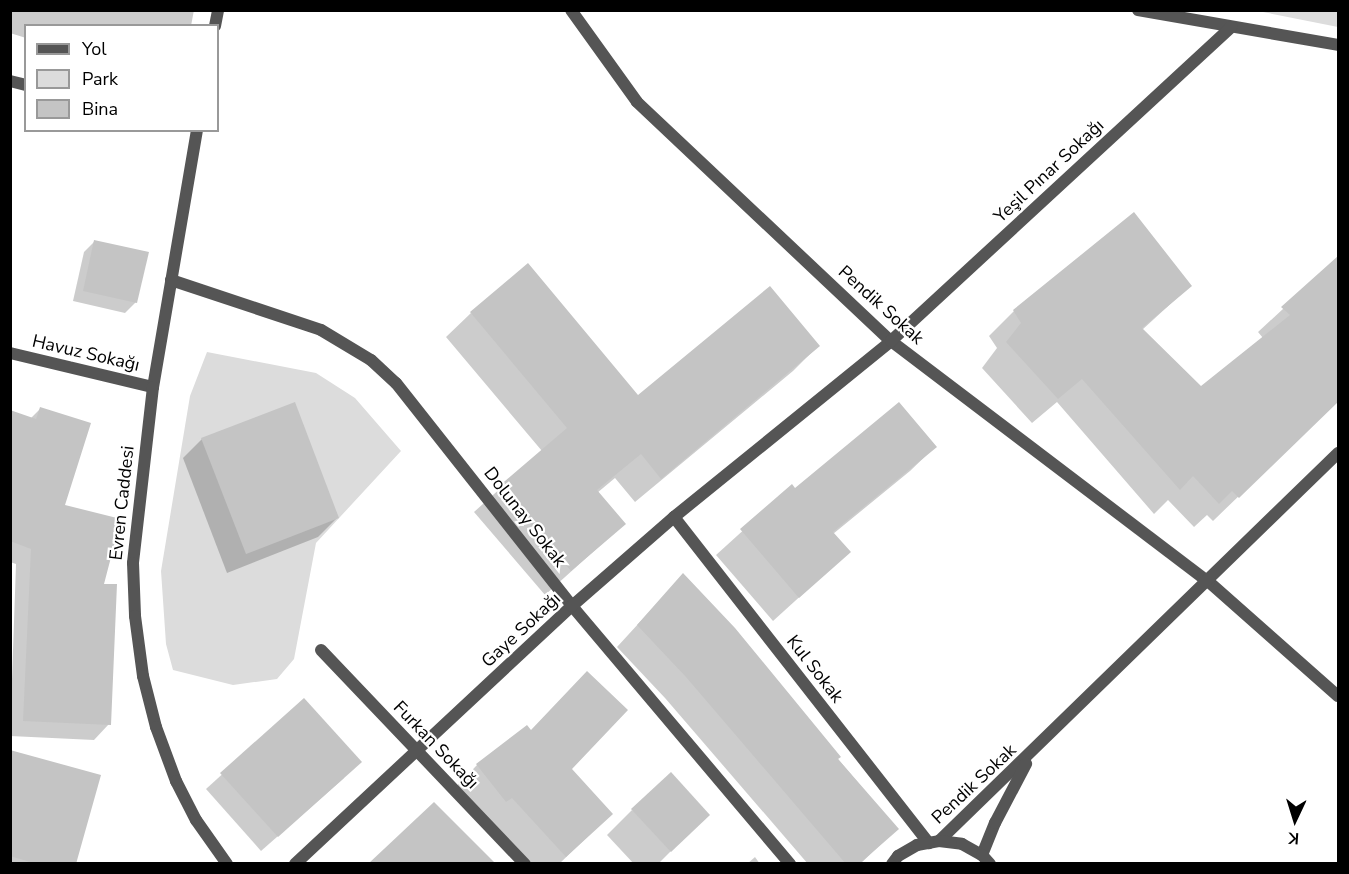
<!DOCTYPE html>
<meta charset="utf-8">
<style>
body{margin:0}
#map{position:relative;width:1349px;height:874px;overflow:hidden;background:#fff;font-family:"Nunito Sans",sans-serif}
div>[style]{position:absolute}
[style*='--x']{left:calc(var(--x)*1px);top:calc(var(--y)*1px);width:calc(var(--w)*1px);rotate:calc(var(--a)*1deg)}
.green>*{inset:0;background:#dcdcdc}
.shadow>*{inset:0;background:#0003}
.building>*{inset:0;background:#c4c4c4}
.service>*{height:12px;margin:-6px;padding:0 6px;transform-origin:6px;border-radius:6px;background:#555}
.minor>*{height:12px;margin:-6px;padding:0 6px;transform-origin:6px;border-radius:6px;background:#555}
.tertiary>*{height:12px;margin:-6px;padding:0 6px;transform-origin:6px;border-radius:6px;background:#555}
span{translate:-50% -50%;white-space:nowrap;text-align:center;line-height:1.15;-webkit-text-stroke:4.5px #fff;paint-order:stroke}
.street-label{font-size:18px;color:#000}
.frame{position:absolute;inset:0;border:12px solid #000;pointer-events:none}
.legend{position:absolute;left:24px;top:24px;width:195px;height:108px;box-sizing:border-box;background:#fff;border:2px solid #999;margin:0;padding:8px 10px;list-style:none;font-size:18px;color:#000}
.legend li{display:flex;align-items:center;gap:12px;height:30px}
.legend b{width:30px;border:2px solid #999}
.north{position:absolute;left:1265px;top:790px;width:60px;height:60px;-webkit-text-stroke:4px #fff;paint-order:stroke;rotate:184deg;font-size:16px;font-weight:700;line-height:24px;text-align:center;color:#000}
.north::after{content:'';display:block;margin:auto;width:21px;height:27px;background:#000;clip-path:polygon(50% 0,100% 100%,50% 72%,0 100%)}
</style>
<div id="map">
<div class="green">
<div style="clip-path:polygon(1258px 11px,1338px 11px,1338px 27px)"></div>
<div style="clip-path:polygon(207px 352px,316px 373px,355px 398px,401px 451px,316px 543px,294px 659px,277px 679px,233px 685px,173px 670px,166px 644px,161px 571px,190px 396px)"></div>
</div>
<div class="shadow">
<div style="clip-path:polygon(10px 10px,98px 11px,194px 10px,191px 26px,26px 26px,26px 38px,10px 33px)"></div>
<div style="clip-path:polygon(1134px 214px,1190px 286px,1142px 330px,1201px 388px,1263px 338px,1258px 332px,1338px 258px,1338px 400px,1213px 521px,1207px 515px,1194px 527px,1168px 500px,1154px 514px,1057px 402px,1032px 423px,982px 368px,997px 348px,989px 336px,1014px 311px)"></div>
<div style="clip-path:polygon(95px 241px,136px 302px,125px 313px,73px 301px,84px 252px)"></div>
<div style="clip-path:polygon(471px 313px,638px 397px,818px 346px,793px 371px,635px 502px,615px 478px,597px 493px,624px 524px,545px 595px,474px 512px,542px 451px,446px 337px)"></div>
<div style="clip-path:polygon(40px 409px,63px 506px,102px 585px,109px 724px,94px 740px,10px 736px,16px 564px,10px 562px,10px 411px,30px 419px)"></div>
<div style="clip-path:polygon(202px 439px,337px 518px,318px 537px,227px 573px,183px 458px)"></div>
<div style="clip-path:polygon(935px 447px,910px 471px,833px 534px,849px 552px,773px 621px,716px 555px,792px 486px,795px 490px)"></div>
<div style="clip-path:polygon(683px 575px,897px 829px,860px 864px,808px 864px,665px 698px,617px 647px)"></div>
<div style="clip-path:polygon(304px 700px,344px 778px,261px 851px,206px 789px)"></div>
<div style="clip-path:polygon(530px 731px,570px 769px,611px 814px,559px 864px,525px 864px,453px 790px,477px 765px)"></div>
<div style="clip-path:polygon(10px 752px,75px 864px,10px 864px)"></div>
<div style="clip-path:polygon(632px 810px,683px 839px,658px 864px,634px 864px,607px 835px)"></div>
<div style="clip-path:polygon(755px 857px,760px 864px,747px 864px)"></div>
</div>
<div class="building">
<div style="clip-path:polygon(1134px 212px,1192px 286px,1142px 328px,1201px 386px,1290px 315px,1281px 307px,1338px 256px,1338px 402px,1239px 498px,1232px 491px,1219px 504px,1193px 476px,1180px 490px,1082px 379px,1058px 399px,1006px 342px,1021px 323px,1013px 310px)"></div>
<div style="clip-path:polygon(94px 240px,149px 252px,137px 303px,83px 291px)"></div>
<div style="clip-path:polygon(528px 263px,638px 395px,770px 286px,820px 346px,661px 479px,641px 454px,597px 490px,626px 524px,571px 571px,498px 487px,567px 428px,470px 312px)"></div>
<div style="clip-path:polygon(295px 402px,339px 518px,246px 554px,201px 438px)"></div>
<div style="clip-path:polygon(899px 402px,937px 447px,833px 532px,851px 552px,799px 598px,740px 529px,792px 484px,795px 488px)"></div>
<div style="clip-path:polygon(40px 407px,91px 423px,65px 505px,121px 519px,104px 584px,117px 584px,111px 725px,23px 721px,31px 549px,10px 541px,10px 410px,36px 419px)"></div>
<div style="clip-path:polygon(683px 573px,735px 628px,841px 757px,838px 759px,899px 829px,859px 864px,846px 864px,686px 677px,637px 625px)"></div>
<div style="clip-path:polygon(587px 671px,628px 710px,572px 769px,613px 814px,566px 857px,512px 798px,506px 802px,476px 764px,527px 725px,531px 730px)"></div>
<div style="clip-path:polygon(304px 698px,362px 762px,278px 837px,220px 773px)"></div>
<div style="clip-path:polygon(10px 750px,101px 775px,76px 864px,37px 864px,10px 856px)"></div>
<div style="clip-path:polygon(671px 772px,710px 815px,671px 852px,631px 809px)"></div>
<div style="clip-path:polygon(434px 802px,496px 864px,368px 864px)"></div>
</div>
<div class="service">
<div style="--x:1209;--y:582;--w:172;--a:41.5"></div>
</div>
<div class="minor">
<div style="--x:571;--y:10;--w:113;--a:54.3"></div>
<div style="--x:637;--y:102;--w:349;--a:43.3"></div>
<div style="--x:891;--y:341;--w:399;--a:37.2"></div>
<div style="--x:1138;--y:10;--w:203;--a:9.9"></div>
<div style="--x:10;--y:81;--w:16;--a:14"></div>
<div style="--x:171;--y:280;--w:158;--a:18.4"></div>
<div style="--x:321;--y:330;--w:58;--a:31"></div>
<div style="--x:371;--y:360;--w:34;--a:43"></div>
<div style="--x:396;--y:383;--w:284;--a:51.7"></div>
<div style="--x:572;--y:606;--w:338;--a:49.8"></div>
<div style="--x:10;--y:353;--w:147;--a:13.4"></div>
<div style="--x:674;--y:517;--w:414;--a:52"></div>
<div style="--x:321;--y:650;--w:296;--a:46.4"></div>
<div style="--x:939;--y:841;--w:557;--a:-44.2"></div>
<div style="--x:982;--y:855;--w:35;--a:-68"></div>
<div style="--x:995;--y:823;--w:67;--a:-62.3"></div>
<div style="--x:295;--y:864;--w:379;--a:-43"></div>
<div style="--x:572;--y:606;--w:135;--a:-41.1"></div>
<div style="--x:674;--y:517;--w:279;--a:-39"></div>
<div style="--x:891;--y:341;--w:463;--a:-42.7"></div>
</div>
<div class="tertiary">
<div style="--x:215;--y:26;--w:16;--a:-79"></div>
<div style="--x:197;--y:130;--w:261;--a:99.7"></div>
<div style="--x:153;--y:387;--w:177;--a:96.5"></div>
<div style="--x:133;--y:563;--w:53;--a:87.8"></div>
<div style="--x:135;--y:616;--w:61;--a:82.4"></div>
<div style="--x:143;--y:676;--w:53;--a:75.7"></div>
<div style="--x:156;--y:727;--w:58;--a:69.7"></div>
<div style="--x:176;--y:781;--w:44;--a:62.9"></div>
<div style="--x:196;--y:820;--w:54;--a:54.8"></div>
<div style="--x:892;--y:864;--w:10;--a:-53"></div>
<div style="--x:898;--y:856;--w:22;--a:-30"></div>
<div style="--x:917;--y:845;--w:22;--a:-10"></div>
<div style="--x:939;--y:841;--w:23;--a:7"></div>
<div style="--x:962;--y:844;--w:23;--a:29"></div>
<div style="--x:982;--y:855;--w:12;--a:48"></div>
</div>
<div class="street-label">
<span style="left:1049px;top:171px;rotate:-43deg">Yeşil Pınar Sokağı</span>
<span style="left:881px;top:305px;rotate:42deg">Pendik Sokak</span>
<span style="left:86px;top:353px;rotate:13deg">Havuz Sokağı</span>
<span style="left:122px;top:503px;rotate:-84deg">Evren Caddesi</span>
<span style="left:525px;top:517px;rotate:52deg">Dolunay Sokak</span>
<span style="left:521px;top:630px;rotate:-43deg">Gaye Sokağı</span>
<span style="left:815px;top:669px;rotate:52deg">Kul Sokak</span>
<span style="left:436px;top:745px;rotate:46deg">Furkan Sokağı</span>
<span style="left:974px;top:784px;rotate:-43deg">Pendik Sokak</span>
</div>
<div class="frame"></div>
<ul class="legend">
<li><b style="height:8px;background:#555"></b>Yol</li>
<li><b style="height:16px;background:#dcdcdc"></b>Park</li>
<li><b style="height:16px;background:#c4c4c4"></b>Bina</li>
</ul>
<div class="north">K</div>
</div>
